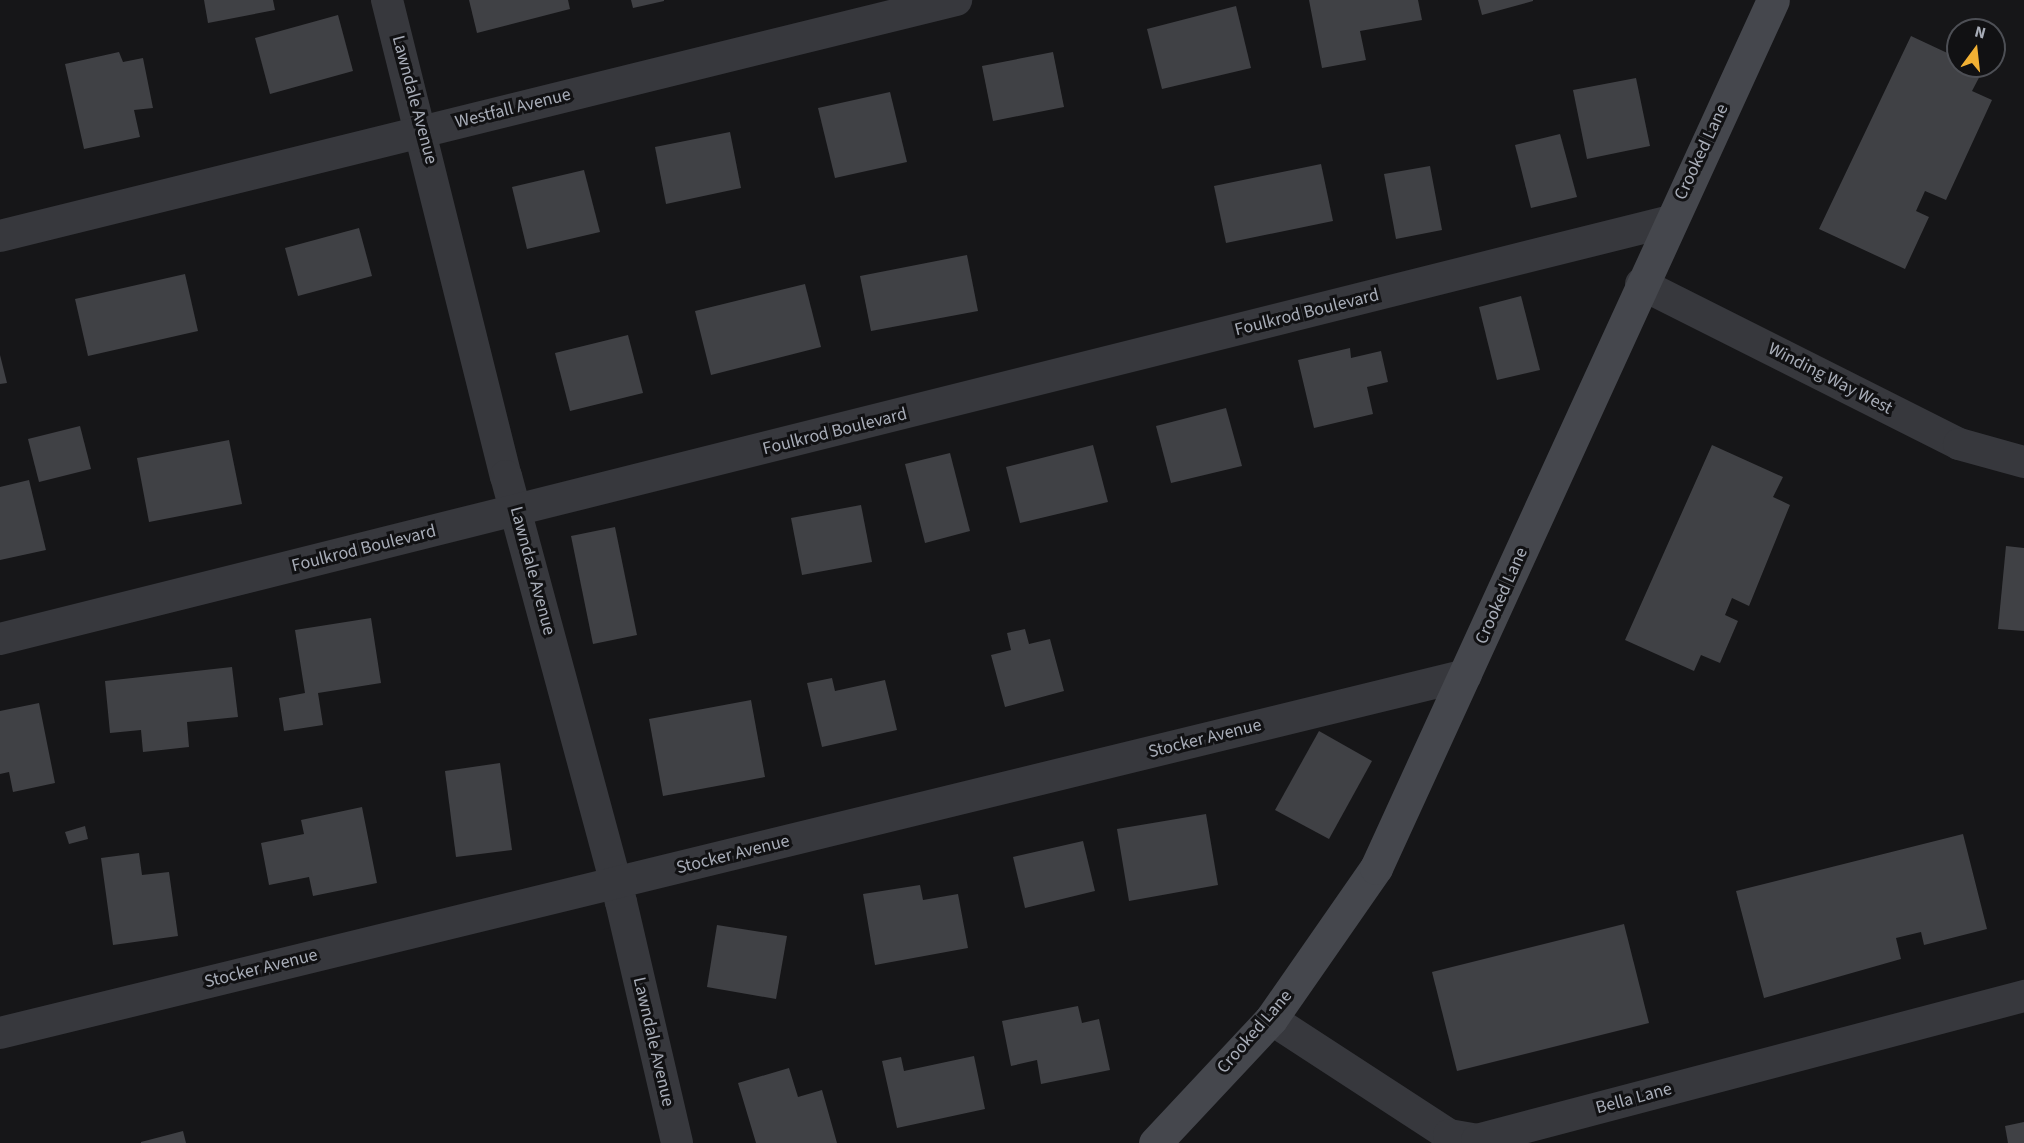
<!DOCTYPE html>
<style>
body{margin:0}
#map{position:relative;width:2024px;height:1143px;overflow:hidden;background:#161618;font-family:"Source Sans 3",sans-serif}
div>[style]{position:absolute}
[style*='--x']{left:calc(var(--x)*1px);top:calc(var(--y)*1px);width:calc(var(--w)*1px);rotate:calc(var(--a)*1deg)}
.building>*{inset:0;background:#404145}
.street>*{height:32px;margin:-16px;padding:0 16px;transform-origin:16px;border-radius:16px;background:#37383d}
.secondary>*{height:33px;margin:-16.5px;padding:0 16.5px;transform-origin:16.5px;border-radius:16.5px;background:#45474d}
span{translate:-50% -50%;white-space:nowrap;text-align:center;line-height:1.15;-webkit-text-stroke:6px #111113;paint-order:stroke}
.street-label{font-size:18px;color:#a8adb8}
.north{position:absolute;left:1946px;top:18px;width:60px;height:60px;box-sizing:border-box;background:#111113;border:2px solid #4d4f55;border-radius:50%;rotate:15deg;font-size:16px;font-weight:700;line-height:24px;text-align:center;color:#a8adb8}
.north::after{content:'';display:block;margin:auto;width:21px;height:27px;background:#f2b134;clip-path:polygon(50% 0,100% 100%,50% 72%,0 100%)}
</style>
<div id="map">
<div class="building">
<div style="clip-path:polygon(204px 0,273px 0,275px 10px,208px 23px)"></div>
<div style="clip-path:polygon(469px 0,568px 0,570px 9px,477px 33px)"></div>
<div style="clip-path:polygon(631px 0,664px 0,664px 1px,633px 8px)"></div>
<div style="clip-path:polygon(1309px 0,1418px 0,1422px 20px,1360px 31px,1366px 60px,1322px 68px)"></div>
<div style="clip-path:polygon(1478px 0,1533px 0,1533px 1px,1482px 15px)"></div>
<div style="clip-path:polygon(1236px 6px,1251px 68px,1162px 89px,1147px 29px)"></div>
<div style="clip-path:polygon(338px 15px,353px 71px,270px 94px,255px 38px)"></div>
<div style="clip-path:polygon(1911px 36px,1958px 58px,1958px 66px,1983px 70px,1972px 91px,1992px 100px,1946px 200px,1925px 191px,1916px 211px,1929px 217px,1905px 269px,1819px 229px)"></div>
<div style="clip-path:polygon(119px 52px,123px 62px,143px 58px,153px 108px,134px 110px,140px 137px,84px 149px,65px 64px)"></div>
<div style="clip-path:polygon(1053px 52px,1064px 107px,993px 121px,982px 66px)"></div>
<div style="clip-path:polygon(1636px 78px,1650px 146px,1587px 159px,1573px 90px)"></div>
<div style="clip-path:polygon(890px 92px,907px 162px,835px 178px,818px 108px)"></div>
<div style="clip-path:polygon(730px 132px,741px 188px,666px 204px,655px 147px)"></div>
<div style="clip-path:polygon(1560px 134px,1577px 197px,1531px 208px,1515px 145px)"></div>
<div style="clip-path:polygon(1321px 164px,1333px 221px,1226px 243px,1214px 186px)"></div>
<div style="clip-path:polygon(1430px 166px,1442px 230px,1396px 239px,1384px 174px)"></div>
<div style="clip-path:polygon(584px 170px,600px 232px,527px 249px,512px 187px)"></div>
<div style="clip-path:polygon(359px 228px,372px 276px,298px 296px,285px 248px)"></div>
<div style="clip-path:polygon(967px 255px,978px 311px,871px 331px,860px 276px)"></div>
<div style="clip-path:polygon(185px 274px,198px 331px,88px 356px,75px 299px)"></div>
<div style="clip-path:polygon(805px 284px,821px 347px,711px 375px,695px 311px)"></div>
<div style="clip-path:polygon(1521px 296px,1540px 370px,1497px 380px,1479px 307px)"></div>
<div style="clip-path:polygon(628px 335px,643px 393px,570px 411px,555px 353px)"></div>
<div style="clip-path:polygon(1350px 348px,1351px 358px,1381px 351px,1388px 382px,1367px 387px,1373px 414px,1314px 428px,1298px 360px)"></div>
<div style="clip-path:polygon(0 355px,7px 383px,0 384px)"></div>
<div style="clip-path:polygon(1226px 408px,1242px 466px,1171px 483px,1156px 426px)"></div>
<div style="clip-path:polygon(80px 426px,91px 469px,39px 482px,28px 439px)"></div>
<div style="clip-path:polygon(229px 440px,242px 504px,149px 522px,137px 458px)"></div>
<div style="clip-path:polygon(1093px 445px,1108px 502px,1020px 523px,1006px 467px)"></div>
<div style="clip-path:polygon(1712px 445px,1783px 477px,1773px 497px,1790px 505px,1749px 606px,1732px 598px,1725px 615px,1738px 621px,1720px 663px,1701px 655px,1694px 671px,1625px 640px)"></div>
<div style="clip-path:polygon(950px 453px,970px 531px,925px 543px,905px 464px)"></div>
<div style="clip-path:polygon(29px 480px,46px 550px,0 560px,0 487px)"></div>
<div style="clip-path:polygon(861px 505px,872px 562px,802px 575px,791px 518px)"></div>
<div style="clip-path:polygon(615px 527px,637px 635px,593px 644px,571px 536px)"></div>
<div style="clip-path:polygon(2006px 546px,2024px 548px,2024px 631px,1998px 629px)"></div>
<div style="clip-path:polygon(371px 618px,381px 683px,318px 693px,323px 725px,284px 731px,279px 698px,305px 693px,295px 630px)"></div>
<div style="clip-path:polygon(1025px 629px,1029px 644px,1050px 639px,1064px 691px,1005px 707px,991px 655px,1011px 650px,1007px 633px)"></div>
<div style="clip-path:polygon(232px 667px,238px 717px,187px 722px,189px 747px,143px 752px,141px 730px,110px 733px,105px 681px)"></div>
<div style="clip-path:polygon(832px 678px,835px 691px,885px 680px,897px 730px,822px 747px,807px 683px)"></div>
<div style="clip-path:polygon(751px 700px,765px 777px,663px 796px,649px 719px)"></div>
<div style="clip-path:polygon(39px 703px,55px 783px,13px 792px,9px 772px,0 774px,0 711px)"></div>
<div style="clip-path:polygon(1319px 731px,1372px 761px,1329px 839px,1275px 810px)"></div>
<div style="clip-path:polygon(500px 763px,512px 850px,456px 857px,445px 771px)"></div>
<div style="clip-path:polygon(362px 807px,377px 883px,313px 896px,309px 877px,269px 885px,261px 843px,304px 834px,301px 820px)"></div>
<div style="clip-path:polygon(1206px 814px,1218px 885px,1129px 901px,1117px 829px)"></div>
<div style="clip-path:polygon(85px 826px,88px 839px,69px 844px,65px 832px)"></div>
<div style="clip-path:polygon(1963px 834px,1987px 929px,1924px 945px,1921px 932px,1896px 938px,1901px 959px,1764px 998px,1736px 891px)"></div>
<div style="clip-path:polygon(1083px 841px,1095px 891px,1025px 908px,1013px 857px)"></div>
<div style="clip-path:polygon(139px 853px,142px 875px,169px 872px,178px 936px,113px 945px,101px 858px)"></div>
<div style="clip-path:polygon(920px 885px,923px 900px,958px 894px,968px 948px,875px 965px,863px 894px)"></div>
<div style="clip-path:polygon(1624px 924px,1649px 1023px,1457px 1071px,1432px 972px)"></div>
<div style="clip-path:polygon(717px 925px,787px 936px,776px 999px,707px 987px)"></div>
<div style="clip-path:polygon(1078px 1006px,1082px 1023px,1099px 1019px,1110px 1070px,1041px 1084px,1037px 1060px,1011px 1066px,1002px 1021px)"></div>
<div style="clip-path:polygon(974px 1056px,985px 1109px,897px 1128px,882px 1061px,901px 1057px,904px 1071px)"></div>
<div style="clip-path:polygon(789px 1068px,798px 1097px,822px 1090px,837px 1143px,756px 1143px,738px 1083px)"></div>
<div style="clip-path:polygon(2024px 1122px,2024px 1143px,2008px 1143px,2005px 1126px)"></div>
<div style="clip-path:polygon(183px 1131px,186px 1143px,141px 1143px,141px 1142px)"></div>
</div>
<div class="street">
<div style="--x:387;--y:0;--w:491;--a:76"></div>
<div style="--x:506;--y:476;--w:441;--a:74.9"></div>
<div style="--x:621;--y:902;--w:247;--a:76.9"></div>
<div style="--x:0;--y:236;--w:985;--a:-13.87"></div>
<div style="--x:1641;--y:284;--w:356;--a:26.7"></div>
<div style="--x:1959;--y:444;--w:67;--a:15.5"></div>
<div style="--x:0;--y:639;--w:1722;--a:-14.05"></div>
<div style="--x:1271;--y:1019;--w:212;--a:33.1"></div>
<div style="--x:1449;--y:1135;--w:28;--a:10"></div>
<div style="--x:1477;--y:1140;--w:566;--a:-14.75"></div>
<div style="--x:0;--y:1033;--w:1509;--a:-13.72"></div>
</div>
<div class="secondary">
<div style="--x:1155;--y:1143;--w:170;--a:-46.9"></div>
<div style="--x:1271;--y:1019;--w:184;--a:-55.2"></div>
<div style="--x:1376;--y:868;--w:954;--a:-65.42"></div>
</div>
<div class="street-label">
<span style="left:414px;top:100px;rotate:75deg">Lawndale Avenue</span>
<span style="left:513px;top:109px;rotate:-14deg">Westfall Avenue</span>
<span style="left:1702px;top:152px;rotate:-65deg">Crooked Lane</span>
<span style="left:1307px;top:313px;rotate:-14deg">Foulkrod Boulevard</span>
<span style="left:1830px;top:379px;rotate:27deg">Winding Way West</span>
<span style="left:835px;top:432px;rotate:-14deg">Foulkrod Boulevard</span>
<span style="left:364px;top:549px;rotate:-14deg">Foulkrod Boulevard</span>
<span style="left:532px;top:571px;rotate:75deg">Lawndale Avenue</span>
<span style="left:1502px;top:596px;rotate:-66deg">Crooked Lane</span>
<span style="left:1205px;top:739px;rotate:-14deg">Stocker Avenue</span>
<span style="left:733px;top:855px;rotate:-14deg">Stocker Avenue</span>
<span style="left:261px;top:969px;rotate:-14deg">Stocker Avenue</span>
<span style="left:1255px;top:1032px;rotate:-49deg">Crooked Lane</span>
<span style="left:653px;top:1042px;rotate:77deg">Lawndale Avenue</span>
<span style="left:1634px;top:1099px;rotate:-15deg">Bella Lane</span>
</div>
<div class="north">N</div>
</div>
